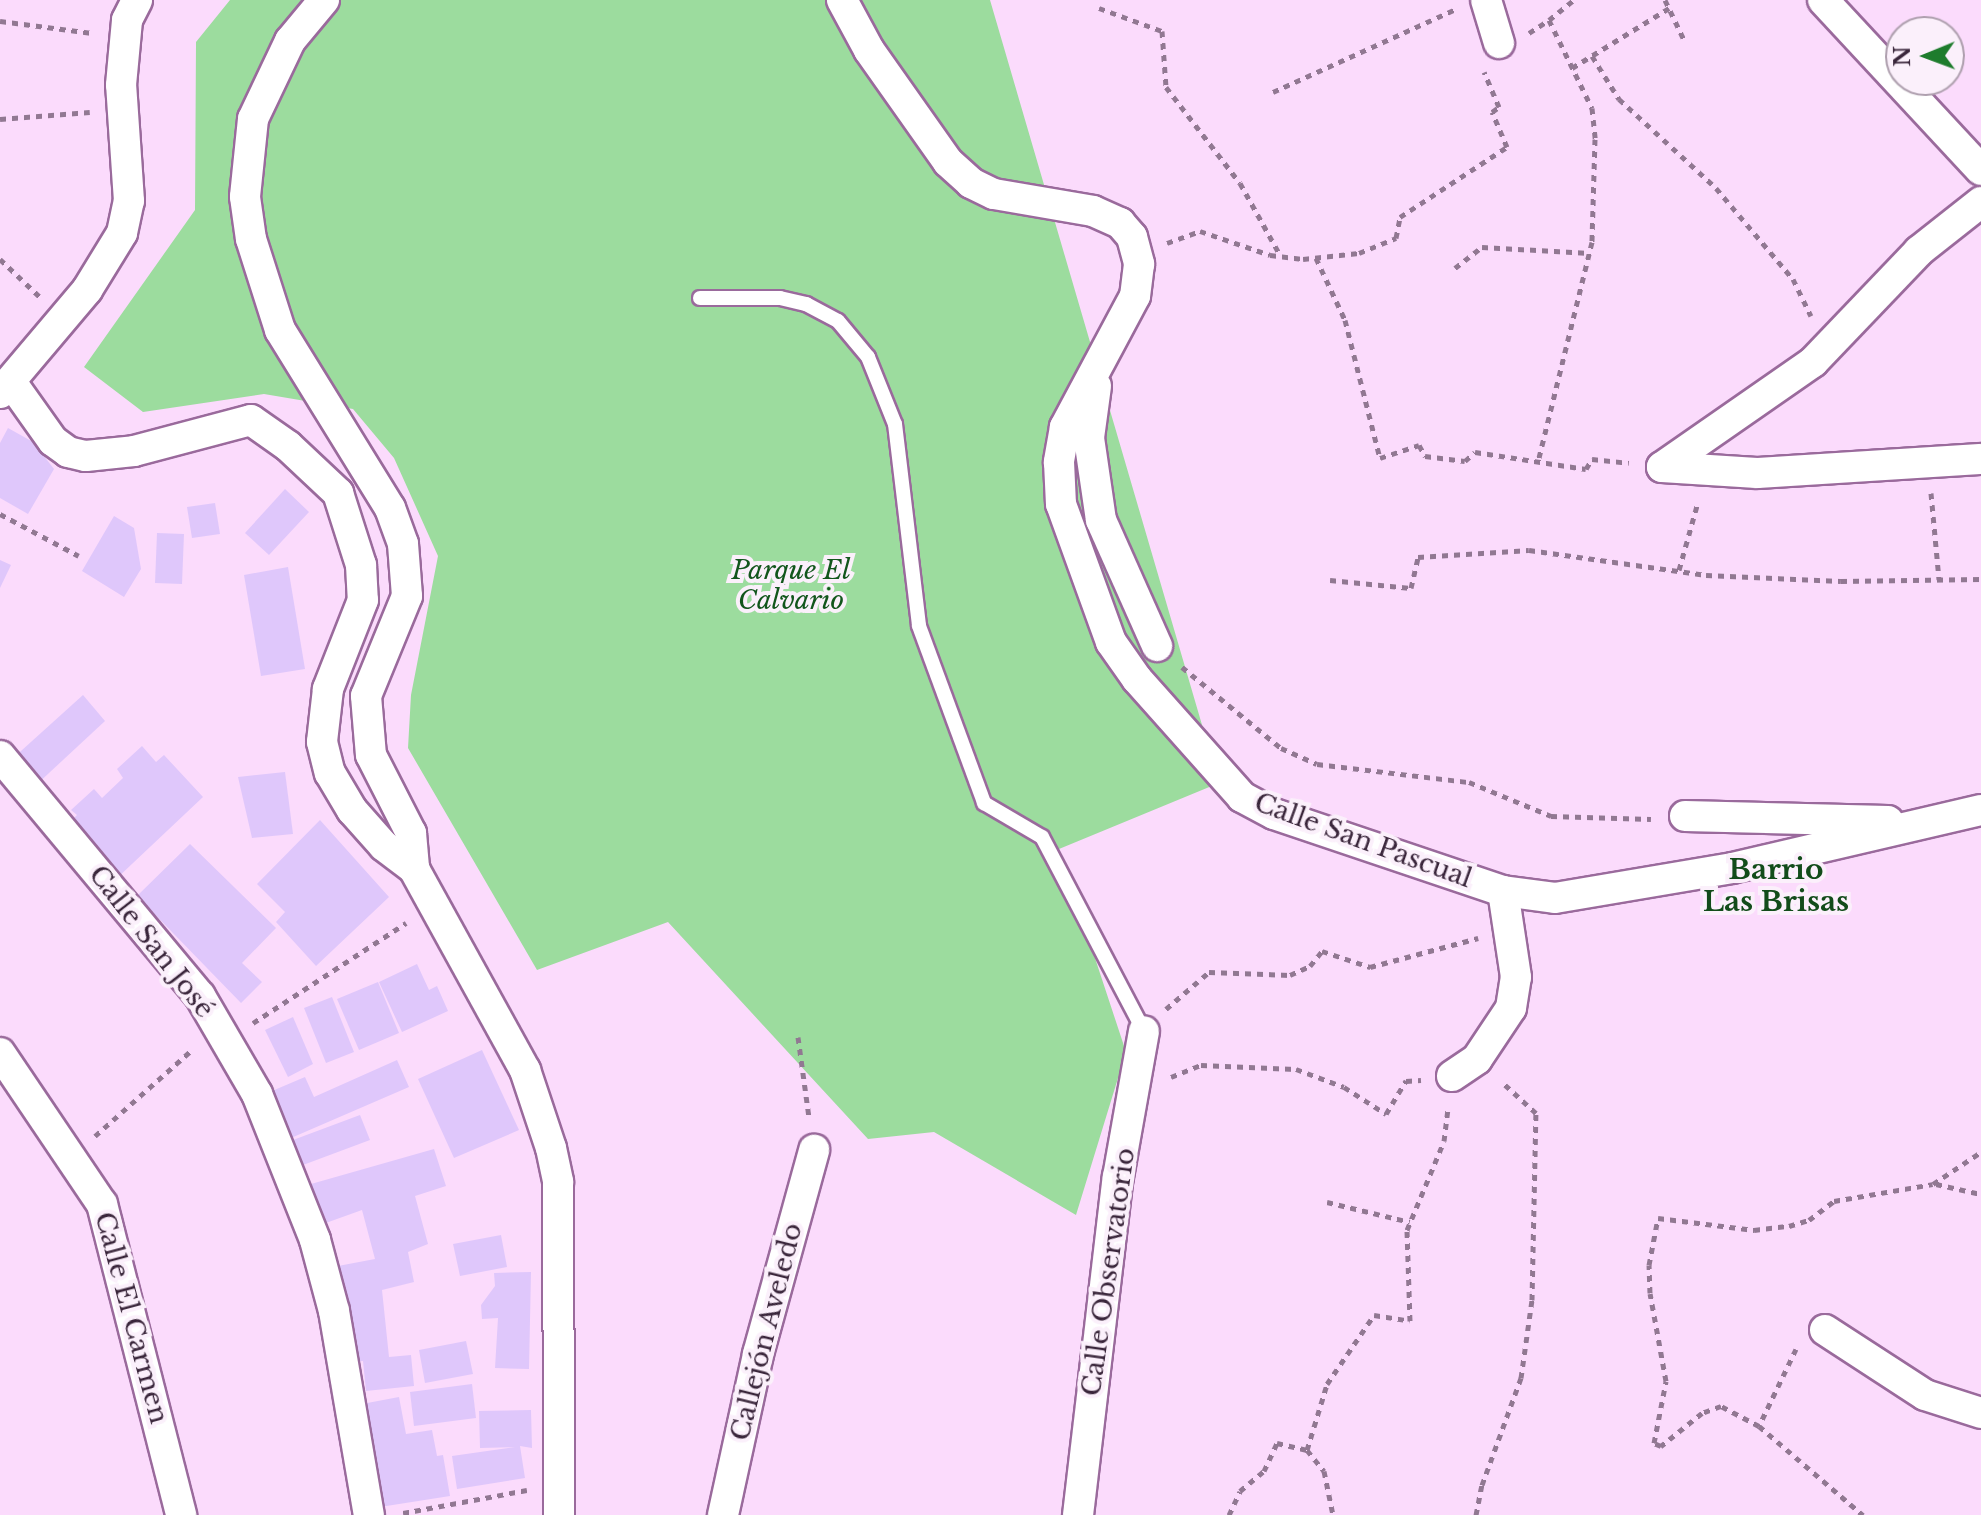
<!DOCTYPE html>
<meta charset="utf-8">
<style>
body{margin:0}
#map{position:relative;width:1981px;height:1515px;overflow:hidden;background:#fbdbfc;font-family:"Libre Baskerville",serif}
div>[style]{position:absolute}
[style*='--x']{left:calc(var(--x)*1px);top:calc(var(--y)*1px);width:calc(var(--w)*1px);rotate:calc(var(--a)*1deg)}
.green>*{inset:0;background:#9cdc9e}
.building>*{inset:0;background:#dfc7fb}
.path>*{height:5px;margin-top:-2.5px;transform-origin:0;background:repeating-linear-gradient(90deg,#917892 0 6px,transparent 0 12px)}
.roads{filter:drop-shadow(2px 0 #9a6a9c) drop-shadow(-2px 0 #9a6a9c) drop-shadow(0 2px #9a6a9c) drop-shadow(0 -2px #9a6a9c)}
.service>*{height:14px;margin:-7px;padding:0 7px;transform-origin:7px;border-radius:7px;background:#fff}
.minor>*{height:30px;margin:-15px;padding:0 15px;transform-origin:15px;border-radius:15px;background:#fff}
span{translate:-50% -50%;white-space:nowrap;text-align:center;line-height:1.15;-webkit-text-stroke:8px #fbf0fb;paint-order:stroke}
.park-label{font-size:26px;color:#12561c;font-style:italic}
.street-label{font-size:26px;color:#3a263b}
.neighbourhood-label{font-size:28px;color:#124c1a;font-weight:700}
.north{position:absolute;left:1885px;top:16px;width:80px;height:80px;box-sizing:border-box;background:#fbf0fb;border:2px solid #ae9fae;border-radius:50%;rotate:269deg;font-size:22px;font-weight:700;line-height:32px;text-align:center;color:#3a263b}
.north::after{content:'';display:block;margin:auto;width:28px;height:36px;background:#1e7c2d;clip-path:polygon(50% 0,100% 100%,50% 72%,0 100%)}
</style>
<div id="map">
<div class="green">
<div style="clip-path:polygon(230px 0,990px 0,1219px 783px,1059px 849px,1126px 1052px,1076px 1215px,934px 1132px,868px 1139px,668px 922px,537px 970px,408px 748px,411px 695px,438px 556px,394px 458px,353px 409px,264px 394px,143px 412px,84px 367px,195px 210px,196px 42px)"></div>
</div>
<div class="building">
<div style="clip-path:polygon(8px 428px,33px 442px,54px 469px,28px 514px,0 498px,0 443px)"></div>
<div style="clip-path:polygon(285px 489px,309px 512px,269px 555px,245px 533px)"></div>
<div style="clip-path:polygon(215px 503px,220px 534px,192px 538px,187px 507px)"></div>
<div style="clip-path:polygon(114px 516px,134px 528px,141px 569px,124px 597px,82px 571px)"></div>
<div style="clip-path:polygon(157px 533px,184px 534px,182px 584px,155px 583px)"></div>
<div style="clip-path:polygon(0 560px,11px 565px,0 588px)"></div>
<div style="clip-path:polygon(288px 567px,305px 669px,261px 676px,244px 575px)"></div>
<div style="clip-path:polygon(83px 695px,105px 721px,35px 786px,11px 760px)"></div>
<div style="clip-path:polygon(142px 746px,156px 762px,164px 755px,203px 797px,115px 880px,66px 826px,77px 815px,71px 810px,94px 789px,102px 798px,123px 778px,117px 769px)"></div>
<div style="clip-path:polygon(285px 772px,293px 834px,252px 838px,238px 777px)"></div>
<div style="clip-path:polygon(320px 820px,389px 897px,316px 966px,276px 922px,285px 912px,257px 884px)"></div>
<div style="clip-path:polygon(190px 844px,276px 928px,242px 963px,262px 982px,241px 1003px,137px 896px)"></div>
<div style="clip-path:polygon(417px 964px,429px 990px,437px 986px,448px 1011px,402px 1032px,379px 982px)"></div>
<div style="clip-path:polygon(378px 982px,399px 1033px,359px 1050px,337px 999px)"></div>
<div style="clip-path:polygon(332px 997px,354px 1052px,326px 1063px,304px 1008px)"></div>
<div style="clip-path:polygon(293px 1017px,313px 1064px,288px 1077px,265px 1030px)"></div>
<div style="clip-path:polygon(482px 1050px,519px 1130px,454px 1158px,418px 1079px)"></div>
<div style="clip-path:polygon(397px 1060px,409px 1087px,291px 1138px,272px 1091px,305px 1077px,314px 1097px)"></div>
<div style="clip-path:polygon(360px 1115px,370px 1140px,303px 1165px,293px 1140px)"></div>
<div style="clip-path:polygon(434px 1149px,446px 1186px,415px 1196px,428px 1244px,408px 1252px,414px 1282px,382px 1290px,389px 1357px,411px 1355px,414px 1386px,366px 1391px,363px 1361px,349px 1362px,338px 1266px,375px 1259px,362px 1210px,323px 1224px,311px 1184px)"></div>
<div style="clip-path:polygon(501px 1235px,507px 1267px,460px 1276px,453px 1244px)"></div>
<div style="clip-path:polygon(531px 1272px,529px 1369px,495px 1368px,498px 1318px,482px 1319px,481px 1305px,495px 1286px,494px 1273px)"></div>
<div style="clip-path:polygon(466px 1341px,473px 1374px,425px 1383px,419px 1350px)"></div>
<div style="clip-path:polygon(472px 1384px,476px 1418px,414px 1426px,410px 1392px)"></div>
<div style="clip-path:polygon(399px 1397px,406px 1434px,432px 1430px,437px 1456px,443px 1455px,450px 1496px,380px 1507px,362px 1404px)"></div>
<div style="clip-path:polygon(531px 1410px,532px 1448px,520px 1446px,525px 1478px,457px 1489px,452px 1456px,515px 1447px,480px 1448px,479px 1411px)"></div>
</div>
<div class="path">
<div style="--x:1665;--y:0;--w:47;--a:64.5"></div>
<div style="--x:1099;--y:8;--w:67;--a:20.1"></div>
<div style="--x:1162;--y:31;--w:56;--a:85.9"></div>
<div style="--x:1166;--y:87;--w:121;--a:52.4"></div>
<div style="--x:1240;--y:183;--w:82;--a:60.9"></div>
<div style="--x:1549;--y:20;--w:32;--a:-39"></div>
<div style="--x:0;--y:21;--w:93;--a:7.4"></div>
<div style="--x:1529;--y:33;--w:24;--a:-33"></div>
<div style="--x:1549;--y:20;--w:98;--a:64"></div>
<div style="--x:1592;--y:108;--w:31;--a:84"></div>
<div style="--x:1595;--y:139;--w:103;--a:91.7"></div>
<div style="--x:1592;--y:242;--w:227;--a:103.8"></div>
<div style="--x:1592;--y:56;--w:51;--a:57.9"></div>
<div style="--x:1619;--y:99;--w:132;--a:42.5"></div>
<div style="--x:1716;--y:188;--w:119;--a:49.8"></div>
<div style="--x:1793;--y:279;--w:41;--a:64.1"></div>
<div style="--x:1572;--y:68;--w:114;--a:-31.7"></div>
<div style="--x:1273;--y:92;--w:199;--a:-24.4"></div>
<div style="--x:0;--y:119;--w:90;--a:-4.4"></div>
<div style="--x:1167;--y:243;--w:35;--a:-20"></div>
<div style="--x:1200;--y:231;--w:74;--a:18.9"></div>
<div style="--x:1270;--y:255;--w:33;--a:7"></div>
<div style="--x:1303;--y:259;--w:56;--a:-6.1"></div>
<div style="--x:1359;--y:253;--w:40;--a:-22"></div>
<div style="--x:1396;--y:238;--w:21;--a:-79"></div>
<div style="--x:1400;--y:217;--w:128;--a:-33.2"></div>
<div style="--x:1507;--y:147;--w:38;--a:-113"></div>
<div style="--x:1492;--y:112;--w:9;--a:-36"></div>
<div style="--x:1499;--y:107;--w:38;--a:-113"></div>
<div style="--x:1316;--y:258;--w:68;--a:64.9"></div>
<div style="--x:1345;--y:320;--w:142;--a:75.8"></div>
<div style="--x:1380;--y:458;--w:41;--a:-18.4"></div>
<div style="--x:1419;--y:445;--w:13;--a:61"></div>
<div style="--x:1425;--y:456;--w:40;--a:7.1"></div>
<div style="--x:1465;--y:461;--w:13;--a:-42"></div>
<div style="--x:1475;--y:452;--w:112;--a:8.7"></div>
<div style="--x:1586;--y:469;--w:12;--a:-59"></div>
<div style="--x:1592;--y:459;--w:37;--a:6"></div>
<div style="--x:0;--y:259;--w:55;--a:43.5"></div>
<div style="--x:1455;--y:268;--w:34;--a:-38"></div>
<div style="--x:1482;--y:247;--w:108;--a:3.2"></div>
<div style="--x:1931;--y:493;--w:87;--a:84.7"></div>
<div style="--x:0;--y:514;--w:89;--a:28"></div>
<div style="--x:1679;--y:570;--w:71;--a:-74.4"></div>
<div style="--x:1330;--y:580;--w:81;--a:5.6"></div>
<div style="--x:1411;--y:588;--w:32;--a:-77"></div>
<div style="--x:1418;--y:557;--w:111;--a:-3.6"></div>
<div style="--x:1529;--y:550;--w:179;--a:8"></div>
<div style="--x:1706;--y:575;--w:135;--a:2.5"></div>
<div style="--x:1841;--y:581;--w:140;--a:-0.8"></div>
<div style="--x:1182;--y:667;--w:128;--a:39.3"></div>
<div style="--x:1281;--y:748;--w:39;--a:24"></div>
<div style="--x:1317;--y:764;--w:153;--a:6.8"></div>
<div style="--x:1469;--y:782;--w:89;--a:22.5"></div>
<div style="--x:1551;--y:816;--w:100;--a:1.7"></div>
<div style="--x:1166;--y:1009;--w:57;--a:-40.7"></div>
<div style="--x:1209;--y:972;--w:81;--a:2.1"></div>
<div style="--x:1290;--y:975;--w:22;--a:-24"></div>
<div style="--x:1310;--y:966;--w:19;--a:-51"></div>
<div style="--x:1322;--y:951;--w:51;--a:18.4"></div>
<div style="--x:1370;--y:967;--w:112;--a:-15"></div>
<div style="--x:253;--y:1023;--w:183;--a:-33.2"></div>
<div style="--x:798;--y:1037;--w:81;--a:82.2"></div>
<div style="--x:1171;--y:1077;--w:32;--a:-22"></div>
<div style="--x:1201;--y:1065;--w:95;--a:2.4"></div>
<div style="--x:1296;--y:1069;--w:51;--a:20.6"></div>
<div style="--x:1344;--y:1087;--w:50;--a:32.7"></div>
<div style="--x:1386;--y:1114;--w:39;--a:-59"></div>
<div style="--x:1406;--y:1081;--w:15;--a:-4"></div>
<div style="--x:95;--y:1136;--w:130;--a:-41.6"></div>
<div style="--x:1936;--y:1184;--w:46;--a:12.5"></div>
<div style="--x:1327;--y:1202;--w:85;--a:13.5"></div>
<div style="--x:1796;--y:1349;--w:85;--a:115.7"></div>
<div style="--x:1759;--y:1426;--w:137;--a:40.6"></div>
<div style="--x:1759;--y:1426;--w:43;--a:-152.2"></div>
<div style="--x:1721;--y:1406;--w:20;--a:160"></div>
<div style="--x:1702;--y:1413;--w:53;--a:141.2"></div>
<div style="--x:1661;--y:1446;--w:8;--a:-157"></div>
<div style="--x:1654;--y:1443;--w:63;--a:-79"></div>
<div style="--x:1666;--y:1381;--w:89;--a:-100.3"></div>
<div style="--x:1650;--y:1293;--w:28;--a:-92"></div>
<div style="--x:1649;--y:1265;--w:48;--a:-79.2"></div>
<div style="--x:1658;--y:1218;--w:97;--a:7.1"></div>
<div style="--x:1754;--y:1230;--w:35;--a:-7"></div>
<div style="--x:1789;--y:1226;--w:21;--a:-17"></div>
<div style="--x:1809;--y:1220;--w:31;--a:-37"></div>
<div style="--x:1834;--y:1201;--w:100;--a:-9.7"></div>
<div style="--x:1933;--y:1184;--w:58;--a:-33.7"></div>
<div style="--x:1307;--y:1450;--w:27;--a:51"></div>
<div style="--x:1324;--y:1471;--w:45;--a:78.4"></div>
<div style="--x:403;--y:1513;--w:126;--a:-10.5"></div>
<div style="--x:1229;--y:1515;--w:26;--a:-65"></div>
<div style="--x:1240;--y:1491;--w:31;--a:-40"></div>
<div style="--x:1264;--y:1471;--w:31;--a:-65"></div>
<div style="--x:1277;--y:1443;--w:31;--a:13"></div>
<div style="--x:1307;--y:1450;--w:69;--a:-73.1"></div>
<div style="--x:1327;--y:1384;--w:83;--a:-55.7"></div>
<div style="--x:1374;--y:1315;--w:36;--a:9"></div>
<div style="--x:1410;--y:1321;--w:91;--a:-91.9"></div>
<div style="--x:1407;--y:1230;--w:96;--a:-67.4"></div>
<div style="--x:1444;--y:1141;--w:35;--a:-83"></div>
<div style="--x:1476;--y:1515;--w:31;--a:-79"></div>
<div style="--x:1482;--y:1485;--w:114;--a:-70"></div>
<div style="--x:1521;--y:1378;--w:79;--a:-82"></div>
<div style="--x:1532;--y:1300;--w:187;--a:-88.8"></div>
<div style="--x:1536;--y:1113;--w:47;--a:-137.6"></div>
</div>
<div class="roads">
<div class="service">
<div style="--x:700;--y:298;--w:80;--a:0"></div>
<div style="--x:780;--y:298;--w:27;--a:13"></div>
<div style="--x:806;--y:304;--w:36;--a:28"></div>
<div style="--x:838;--y:321;--w:47;--a:50.2"></div>
<div style="--x:868;--y:357;--w:72;--a:68.1"></div>
<div style="--x:895;--y:424;--w:203;--a:83.2"></div>
<div style="--x:919;--y:626;--w:189;--a:69.8"></div>
<div style="--x:984;--y:803;--w:67;--a:30.4"></div>
<div style="--x:1042;--y:837;--w:219;--a:62.3"></div>
</div>
<div class="minor">
<div style="--x:324;--y:0;--w:53;--a:129.7"></div>
<div style="--x:290;--y:41;--w:86;--a:115.4"></div>
<div style="--x:253;--y:119;--w:78;--a:95.9"></div>
<div style="--x:245;--y:197;--w:42;--a:81.9"></div>
<div style="--x:251;--y:239;--w:96;--a:72.3"></div>
<div style="--x:280;--y:330;--w:209;--a:58.3"></div>
<div style="--x:390;--y:508;--w:38;--a:70"></div>
<div style="--x:403;--y:544;--w:52;--a:85.6"></div>
<div style="--x:407;--y:596;--w:108;--a:112.3"></div>
<div style="--x:366;--y:696;--w:59;--a:85.2"></div>
<div style="--x:371;--y:755;--w:88;--a:62.9"></div>
<div style="--x:411;--y:833;--w:36;--a:85"></div>
<div style="--x:414;--y:869;--w:230;--a:61.1"></div>
<div style="--x:525;--y:1070;--w:82;--a:71.6"></div>
<div style="--x:551;--y:1148;--w:35;--a:78"></div>
<div style="--x:558;--y:1182;--w:333;--a:89.8"></div>
<div style="--x:842;--y:0;--w:57;--a:61.6"></div>
<div style="--x:869;--y:50;--w:137;--a:54.8"></div>
<div style="--x:948;--y:162;--w:31;--a:42"></div>
<div style="--x:971;--y:183;--w:25;--a:26"></div>
<div style="--x:994;--y:194;--w:100;--a:9.7"></div>
<div style="--x:1093;--y:211;--w:30;--a:24"></div>
<div style="--x:1120;--y:223;--w:18;--a:49"></div>
<div style="--x:1132;--y:237;--w:28;--a:75"></div>
<div style="--x:1139;--y:264;--w:32;--a:97"></div>
<div style="--x:1135;--y:296;--w:149;--a:118.1"></div>
<div style="--x:1065;--y:427;--w:36;--a:100"></div>
<div style="--x:1059;--y:462;--w:42;--a:87.3"></div>
<div style="--x:1061;--y:504;--w:147;--a:70.1"></div>
<div style="--x:1111;--y:642;--w:45;--a:54.9"></div>
<div style="--x:1137;--y:679;--w:158;--a:48.3"></div>
<div style="--x:1242;--y:797;--w:36;--a:28"></div>
<div style="--x:1274;--y:814;--w:242;--a:18.6"></div>
<div style="--x:1503;--y:891;--w:52;--a:7.7"></div>
<div style="--x:1555;--y:898;--w:180;--a:-9.6"></div>
<div style="--x:1732;--y:868;--w:256;--a:-13.1"></div>
<div style="--x:1486;--y:0;--w:45;--a:73.2"></div>
<div style="--x:1823;--y:0;--w:232;--a:47.1"></div>
<div style="--x:11;--y:382;--w:72;--a:54.6"></div>
<div style="--x:53;--y:441;--w:19;--a:36"></div>
<div style="--x:68;--y:452;--w:18;--a:13"></div>
<div style="--x:86;--y:456;--w:48;--a:-5.9"></div>
<div style="--x:134;--y:451;--w:121;--a:-14.8"></div>
<div style="--x:251;--y:420;--w:45;--a:35.1"></div>
<div style="--x:288;--y:446;--w:69;--a:43.2"></div>
<div style="--x:338;--y:493;--w:76;--a:72.3"></div>
<div style="--x:361;--y:565;--w:35;--a:87"></div>
<div style="--x:363;--y:600;--w:96;--a:111.5"></div>
<div style="--x:328;--y:689;--w:53;--a:96.5"></div>
<div style="--x:322;--y:742;--w:32;--a:76"></div>
<div style="--x:330;--y:773;--w:43;--a:59.3"></div>
<div style="--x:352;--y:810;--w:48;--a:48.4"></div>
<div style="--x:384;--y:846;--w:38;--a:37"></div>
<div style="--x:1096;--y:386;--w:52;--a:97.7"></div>
<div style="--x:1089;--y:438;--w:83;--a:81.7"></div>
<div style="--x:1101;--y:520;--w:138;--a:66"></div>
<div style="--x:0;--y:393;--w:135;--a:-49.8"></div>
<div style="--x:87;--y:290;--w:67;--a:-58.4"></div>
<div style="--x:122;--y:233;--w:33;--a:-78"></div>
<div style="--x:129;--y:201;--w:116;--a:-93.9"></div>
<div style="--x:121;--y:85;--w:65;--a:-84.7"></div>
<div style="--x:127;--y:20;--w:22;--a:-63"></div>
<div style="--x:1662;--y:467;--w:184;--a:-34.8"></div>
<div style="--x:1813;--y:362;--w:153;--a:-46.3"></div>
<div style="--x:1919;--y:251;--w:79;--a:-38.3"></div>
<div style="--x:1662;--y:467;--w:95;--a:3.6"></div>
<div style="--x:1757;--y:473;--w:224;--a:-3.6"></div>
<div style="--x:0;--y:756;--w:312;--a:50.2"></div>
<div style="--x:200;--y:996;--w:113;--a:59.8"></div>
<div style="--x:257;--y:1094;--w:157;--a:68.3"></div>
<div style="--x:315;--y:1240;--w:73;--a:75"></div>
<div style="--x:334;--y:1311;--w:207;--a:80.3"></div>
<div style="--x:1685;--y:816;--w:203;--a:1.4"></div>
<div style="--x:0;--y:1053;--w:182;--a:56"></div>
<div style="--x:102;--y:1204;--w:321;--a:75.7"></div>
<div style="--x:1452;--y:1076;--w:30;--a:-34"></div>
<div style="--x:1477;--y:1059;--w:61;--a:-56.3"></div>
<div style="--x:1511;--y:1008;--w:31;--a:-81"></div>
<div style="--x:1516;--y:977;--w:87;--a:-98.6"></div>
<div style="--x:1825;--y:1330;--w:119;--a:33"></div>
<div style="--x:1925;--y:1395;--w:59;--a:17.8"></div>
<div style="--x:723;--y:1515;--w:165;--a:-77.7"></div>
<div style="--x:758;--y:1354;--w:212;--a:-74.6"></div>
<div style="--x:1078;--y:1515;--w:340;--a:-83.3"></div>
<div style="--x:1118;--y:1177;--w:148;--a:-79.9"></div>
</div>
</div>
<div class="park-label">
<span style="left:791px;top:586px">Parque El<br>Calvario</span>
</div>
<div class="street-label">
<span style="left:1363px;top:841px;rotate:20deg">Calle San Pascual</span>
<span style="left:151px;top:942px;rotate:52deg">Calle San José</span>
<span style="left:1109px;top:1272px;rotate:-82deg">Calle Observatorio</span>
<span style="left:131px;top:1318px;rotate:75deg">Calle El Carmen</span>
<span style="left:767px;top:1332px;rotate:-76deg">Callejón Aveledo</span>
</div>
<div class="neighbourhood-label">
<span style="left:1776px;top:886px">Barrio<br>Las Brisas</span>
</div>
<div class="north">N</div>
</div>
